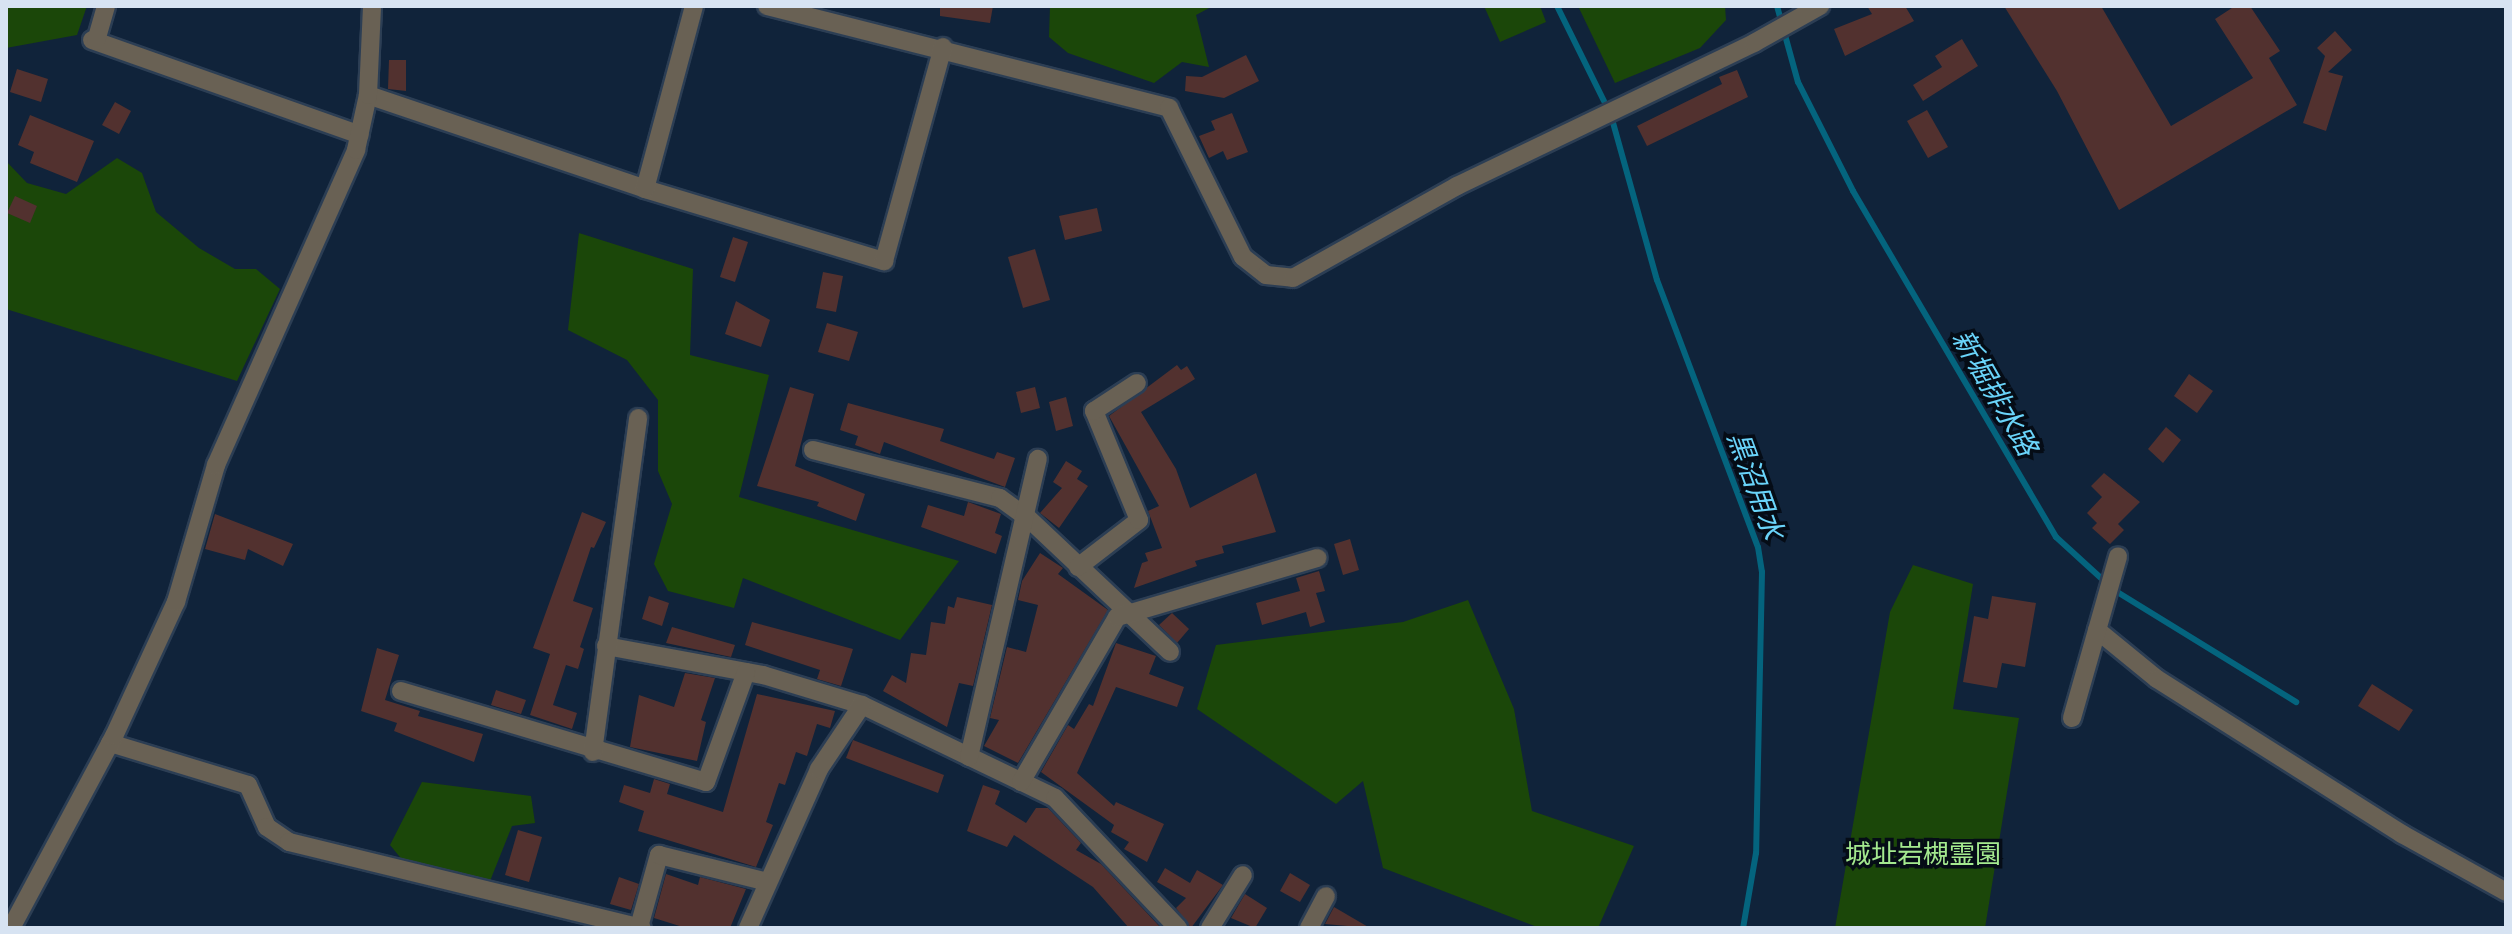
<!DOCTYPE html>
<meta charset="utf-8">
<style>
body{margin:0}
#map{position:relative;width:2512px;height:934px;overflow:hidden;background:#10233a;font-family:"Exo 2","Noto Sans JP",sans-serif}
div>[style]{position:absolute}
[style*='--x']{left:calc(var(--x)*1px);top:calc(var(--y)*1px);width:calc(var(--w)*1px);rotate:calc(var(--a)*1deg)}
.green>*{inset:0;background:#1b4709}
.stream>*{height:6px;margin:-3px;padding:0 3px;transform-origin:3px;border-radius:3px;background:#04647e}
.building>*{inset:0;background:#52312f}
.roads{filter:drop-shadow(2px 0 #2c3e54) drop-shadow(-2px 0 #2c3e54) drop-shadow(0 2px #2c3e54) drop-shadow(0 -2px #2c3e54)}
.minor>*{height:18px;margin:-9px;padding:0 9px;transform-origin:9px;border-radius:9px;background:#696154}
span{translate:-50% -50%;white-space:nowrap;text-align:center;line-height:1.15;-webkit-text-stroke:7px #050c16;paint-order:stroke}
.park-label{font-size:26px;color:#a4e98f}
.water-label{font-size:28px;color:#6ad4fa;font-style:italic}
.frame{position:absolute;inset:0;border:8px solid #d7e3f2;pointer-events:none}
</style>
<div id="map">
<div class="green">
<div style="clip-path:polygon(6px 6px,87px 6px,77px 35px,6px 48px)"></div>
<div style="clip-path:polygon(1050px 6px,1213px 6px,1196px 15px,1209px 67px,1182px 62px,1154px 83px,1068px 53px,1049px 37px)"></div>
<div style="clip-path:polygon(1484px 6px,1540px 6px,1546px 22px,1500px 42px)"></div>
<div style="clip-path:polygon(1578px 6px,1725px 6px,1726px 20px,1700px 48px,1615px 83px)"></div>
<div style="clip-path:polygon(117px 158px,142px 173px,156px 212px,199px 248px,235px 269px,256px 269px,280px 289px,237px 381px,6px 309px,6px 161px,27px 183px,66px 194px)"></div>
<div style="clip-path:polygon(579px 233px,693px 269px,690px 355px,769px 375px,739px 497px,959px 561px,900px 640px,743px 578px,734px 608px,668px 591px,654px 564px,672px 504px,658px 471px,658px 400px,627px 360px,568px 330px)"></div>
<div style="clip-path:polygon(1913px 565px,1973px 584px,1953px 709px,2019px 718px,1985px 928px,1835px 928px,1890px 612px)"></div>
<div style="clip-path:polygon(1468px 600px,1514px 709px,1532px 811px,1634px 846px,1598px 928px,1540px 928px,1383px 868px,1363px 781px,1336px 804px,1197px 709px,1216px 645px,1403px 622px)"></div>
<div style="clip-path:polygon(422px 782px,531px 796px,535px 823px,512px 826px,490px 881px,404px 862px,390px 845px)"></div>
</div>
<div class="stream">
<div style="--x:1557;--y:6;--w:106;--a:63.7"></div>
<div style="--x:1777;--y:6;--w:79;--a:74.6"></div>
<div style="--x:1798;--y:82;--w:122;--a:63.2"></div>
<div style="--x:1853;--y:191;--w:401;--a:59.6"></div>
<div style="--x:2056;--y:537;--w:79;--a:42.4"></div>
<div style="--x:2114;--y:590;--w:214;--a:31.6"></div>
<div style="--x:1612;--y:119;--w:167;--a:74.4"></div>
<div style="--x:1657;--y:280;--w:285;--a:69.3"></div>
<div style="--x:1758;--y:547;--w:25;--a:81"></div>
<div style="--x:1762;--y:572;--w:281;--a:91.2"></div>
<div style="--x:1756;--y:853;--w:76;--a:99.8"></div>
</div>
<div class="building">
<div style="clip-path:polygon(940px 6px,993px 6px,990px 23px,940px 16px)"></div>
<div style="clip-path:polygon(1867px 6px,1905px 6px,1914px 21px,1845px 56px,1834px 29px,1872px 14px)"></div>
<div style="clip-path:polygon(2004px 6px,2101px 6px,2171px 126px,2253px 78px,2215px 19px,2235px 6px,2250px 6px,2280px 51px,2269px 58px,2297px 105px,2119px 210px,2057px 91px)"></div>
<div style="clip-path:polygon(2335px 31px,2352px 50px,2328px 72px,2343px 76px,2326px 131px,2303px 123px,2325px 56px,2317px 48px)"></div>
<div style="clip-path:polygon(1962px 39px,1978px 66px,1923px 101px,1913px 85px,1942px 67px,1935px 56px)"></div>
<div style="clip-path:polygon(1246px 55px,1259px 81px,1224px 98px,1185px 91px,1186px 76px,1202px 77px)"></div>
<div style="clip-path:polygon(389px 60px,406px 60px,406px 91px,388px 89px)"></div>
<div style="clip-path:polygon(17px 69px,48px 79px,41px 102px,10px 92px)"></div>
<div style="clip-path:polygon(1737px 70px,1748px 97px,1647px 146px,1637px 126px,1722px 84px,1719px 77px)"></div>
<div style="clip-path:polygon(115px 102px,131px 111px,119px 134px,102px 125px)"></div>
<div style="clip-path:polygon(1927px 110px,1948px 147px,1928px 158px,1907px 121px)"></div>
<div style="clip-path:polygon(1232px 113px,1248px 152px,1227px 160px,1223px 151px,1209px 158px,1199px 136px,1215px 130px,1211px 121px)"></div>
<div style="clip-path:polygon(30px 115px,94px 141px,77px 182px,30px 163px,34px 152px,18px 145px)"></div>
<div style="clip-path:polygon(15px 196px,37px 206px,30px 223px,7px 213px)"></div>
<div style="clip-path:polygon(1097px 208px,1102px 231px,1065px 240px,1059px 216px)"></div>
<div style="clip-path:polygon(733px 237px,748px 242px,735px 282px,720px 277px)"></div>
<div style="clip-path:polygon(1035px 249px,1050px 300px,1023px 308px,1008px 257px)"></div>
<div style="clip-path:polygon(823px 272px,843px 276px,836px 312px,816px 308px)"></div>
<div style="clip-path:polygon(736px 301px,770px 320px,761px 347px,725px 334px)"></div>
<div style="clip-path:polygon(827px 323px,858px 332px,849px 361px,818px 352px)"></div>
<div style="clip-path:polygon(1177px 365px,1181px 370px,1187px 366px,1195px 379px,1141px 412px,1176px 469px,1190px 508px,1256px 473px,1276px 532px,1222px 546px,1224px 553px,1195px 561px,1197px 566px,1134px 588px,1142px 563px,1148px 561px,1145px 553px,1162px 548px,1148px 511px,1159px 506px,1109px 416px)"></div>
<div style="clip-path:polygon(2189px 374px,2213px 391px,2197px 413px,2174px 396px)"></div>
<div style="clip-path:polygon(790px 387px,814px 394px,795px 466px,865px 494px,856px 521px,817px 506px,819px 502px,757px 486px)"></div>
<div style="clip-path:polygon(1035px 387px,1040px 408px,1021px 413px,1016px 392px)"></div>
<div style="clip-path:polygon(1066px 397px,1073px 426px,1056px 431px,1049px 402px)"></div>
<div style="clip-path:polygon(848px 403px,944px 429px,940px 441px,994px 459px,997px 452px,1015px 458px,1005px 487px,884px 442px,880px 454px,855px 445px,858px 436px,840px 430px)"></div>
<div style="clip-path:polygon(2166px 427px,2181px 440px,2163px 463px,2148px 449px)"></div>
<div style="clip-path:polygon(1066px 461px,1082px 471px,1077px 479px,1088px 486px,1059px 528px,1040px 513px,1062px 488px,1053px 482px)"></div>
<div style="clip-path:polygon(2104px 473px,2140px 502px,2118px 524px,2124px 530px,2110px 544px,2092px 528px,2097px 523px,2087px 513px,2102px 497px,2091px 486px)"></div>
<div style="clip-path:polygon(968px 502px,1001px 514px,995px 533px,1002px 536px,996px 554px,921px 527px,928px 505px,964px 516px)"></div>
<div style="clip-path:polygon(582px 512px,606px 522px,594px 548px,591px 547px,573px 601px,593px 608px,580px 647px,584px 649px,578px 669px,566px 665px,553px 705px,577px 713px,572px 729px,530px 715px,550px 654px,533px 648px)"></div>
<div style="clip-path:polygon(215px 514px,293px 544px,283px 566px,248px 549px,245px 560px,205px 549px)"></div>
<div style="clip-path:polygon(1350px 539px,1359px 570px,1343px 575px,1334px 544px)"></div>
<div style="clip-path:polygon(1040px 553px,1063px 568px,1058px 574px,1108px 610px,1018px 763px,984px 746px,999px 720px,990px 718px,1007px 647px,1026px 652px,1038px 605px,1018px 600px,1022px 581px)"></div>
<div style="clip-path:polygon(1319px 571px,1325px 591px,1316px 593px,1325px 622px,1310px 627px,1306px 612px,1262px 625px,1256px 603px,1300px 591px,1296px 578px)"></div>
<div style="clip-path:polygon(649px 596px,669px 603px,662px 626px,642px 619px)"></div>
<div style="clip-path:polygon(1992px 596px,2036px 603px,2025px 667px,2002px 663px,1997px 688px,1963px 682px,1974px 616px,1988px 619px)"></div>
<div style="clip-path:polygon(957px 597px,992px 605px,973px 686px,959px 683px,947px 727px,883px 691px,892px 675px,906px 683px,911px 653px,926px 655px,931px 622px,945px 624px,948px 606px,954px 608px)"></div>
<div style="clip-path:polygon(1172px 613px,1189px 629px,1177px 643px,1159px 625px)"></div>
<div style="clip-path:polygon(752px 622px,853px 649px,841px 686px,817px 679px,820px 670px,745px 645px)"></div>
<div style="clip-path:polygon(672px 627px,735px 645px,731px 657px,666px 643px)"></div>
<div style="clip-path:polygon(1116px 643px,1156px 656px,1149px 674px,1184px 687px,1177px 707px,1116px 687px,1077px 773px,1114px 806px,1116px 802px,1164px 824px,1147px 862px,1124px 849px,1129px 842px,1111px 832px,1114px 825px,1041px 772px,1068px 725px,1074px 729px,1089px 704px,1093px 706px)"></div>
<div style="clip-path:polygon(377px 648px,399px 655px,385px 700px,420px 711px,418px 716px,483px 734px,474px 762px,394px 731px,397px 723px,361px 711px)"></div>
<div style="clip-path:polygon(685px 673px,715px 678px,701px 720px,706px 722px,697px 761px,630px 747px,639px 695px,674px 707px)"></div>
<div style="clip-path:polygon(2372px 684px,2413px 710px,2399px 731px,2358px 706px)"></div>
<div style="clip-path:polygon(496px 690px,526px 700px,521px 714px,491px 705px)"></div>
<div style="clip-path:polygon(757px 694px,835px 711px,830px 728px,817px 724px,807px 756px,796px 752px,785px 785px,779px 783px,766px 822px,773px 825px,756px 867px,638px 831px,644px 811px,619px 802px,624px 785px,650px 793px,654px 779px,670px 784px,667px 794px,723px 812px)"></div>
<div style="clip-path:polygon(853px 740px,944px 775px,938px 793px,846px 758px)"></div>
<div style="clip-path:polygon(983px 785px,1000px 791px,995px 804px,1026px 823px,1036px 808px,1048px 808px,1081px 843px,1076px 850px,1101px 864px,1161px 928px,1129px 928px,1093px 887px,1014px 835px,1007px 847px,967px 831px)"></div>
<div style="clip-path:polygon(518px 830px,542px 837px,529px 882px,505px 875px)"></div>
<div style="clip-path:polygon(1165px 868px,1190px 883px,1197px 870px,1223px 885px,1191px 928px,1176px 908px,1186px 898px,1157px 882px)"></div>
<div style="clip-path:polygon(1290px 873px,1310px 885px,1300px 902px,1280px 891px)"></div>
<div style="clip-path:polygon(666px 874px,698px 885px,700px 877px,746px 889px,730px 928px,686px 928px,654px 918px)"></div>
<div style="clip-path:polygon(619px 877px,639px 884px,631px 910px,610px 904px)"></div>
<div style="clip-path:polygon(1245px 894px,1267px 908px,1255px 928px,1231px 918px)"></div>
<div style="clip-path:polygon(1334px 907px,1370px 928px,1325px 924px)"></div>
</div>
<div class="roads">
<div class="minor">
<div style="--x:767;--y:6;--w:415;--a:14.2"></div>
<div style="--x:1169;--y:108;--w:166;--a:63.6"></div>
<div style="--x:1243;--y:257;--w:29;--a:38"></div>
<div style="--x:1266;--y:275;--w:27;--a:6"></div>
<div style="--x:1293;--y:278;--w:188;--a:-29.3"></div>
<div style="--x:1457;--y:186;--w:330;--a:-25.7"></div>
<div style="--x:1754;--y:43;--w:76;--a:-29.3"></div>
<div style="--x:92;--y:40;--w:284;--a:19.5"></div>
<div style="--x:96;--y:41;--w:36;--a:-74"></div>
<div style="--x:368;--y:95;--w:293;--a:18.7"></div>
<div style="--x:645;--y:189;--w:250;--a:16.8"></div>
<div style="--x:884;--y:261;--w:222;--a:-74.6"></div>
<div style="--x:645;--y:189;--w:189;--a:-75"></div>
<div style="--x:813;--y:450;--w:193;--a:14.4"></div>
<div style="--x:1000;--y:498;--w:34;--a:36"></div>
<div style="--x:1028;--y:518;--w:195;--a:43.3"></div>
<div style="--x:1078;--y:567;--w:77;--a:-37.6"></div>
<div style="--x:1139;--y:520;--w:118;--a:-112.4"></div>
<div style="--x:1094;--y:411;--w:51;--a:-33.1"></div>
<div style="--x:2097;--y:630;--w:77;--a:39.2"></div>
<div style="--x:2157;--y:679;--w:290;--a:32.3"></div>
<div style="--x:2402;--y:834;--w:119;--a:29.1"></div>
<div style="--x:606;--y:646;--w:160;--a:10.5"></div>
<div style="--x:763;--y:675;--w:103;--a:16.9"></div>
<div style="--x:862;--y:705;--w:214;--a:25.7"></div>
<div style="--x:1055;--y:798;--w:179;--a:46.6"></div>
<div style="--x:401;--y:691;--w:318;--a:16.6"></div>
<div style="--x:706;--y:782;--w:117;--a:-70"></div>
<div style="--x:2072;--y:718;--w:168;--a:-74.1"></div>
<div style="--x:110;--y:743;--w:144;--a:16.9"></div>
<div style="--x:248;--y:785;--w:46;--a:65.7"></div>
<div style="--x:267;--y:827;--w:27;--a:34"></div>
<div style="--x:289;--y:842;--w:363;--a:13.7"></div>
<div style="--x:593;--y:752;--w:337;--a:-82.3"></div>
<div style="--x:969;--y:757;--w:306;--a:-77"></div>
<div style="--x:1021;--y:782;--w:191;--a:-59.8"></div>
<div style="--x:1117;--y:617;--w:209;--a:-16.4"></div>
<div style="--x:639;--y:927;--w:75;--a:-74.5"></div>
<div style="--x:659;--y:855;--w:112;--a:13.9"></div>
<div style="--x:11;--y:928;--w:218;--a:-61.8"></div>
<div style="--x:114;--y:736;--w:148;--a:-65.2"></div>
<div style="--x:176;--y:602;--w:143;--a:-73.7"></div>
<div style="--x:216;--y:465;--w:345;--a:-66"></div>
<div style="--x:356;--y:150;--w:56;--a:-77.7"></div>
<div style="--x:368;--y:95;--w:89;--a:-87.4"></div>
<div style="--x:748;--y:928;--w:174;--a:-65.9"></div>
<div style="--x:819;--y:769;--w:77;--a:-56.1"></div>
<div style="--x:1210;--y:928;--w:62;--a:-58.1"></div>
<div style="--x:1309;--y:928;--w:36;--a:-62"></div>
</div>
</div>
<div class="park-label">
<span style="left:1923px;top:853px">城址岩槻霊園</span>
</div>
<div class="water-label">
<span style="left:1996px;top:392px;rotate:60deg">新堀排水路</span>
<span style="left:1757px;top:485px;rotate:70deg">黒沼用水</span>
</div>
<div class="frame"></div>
</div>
